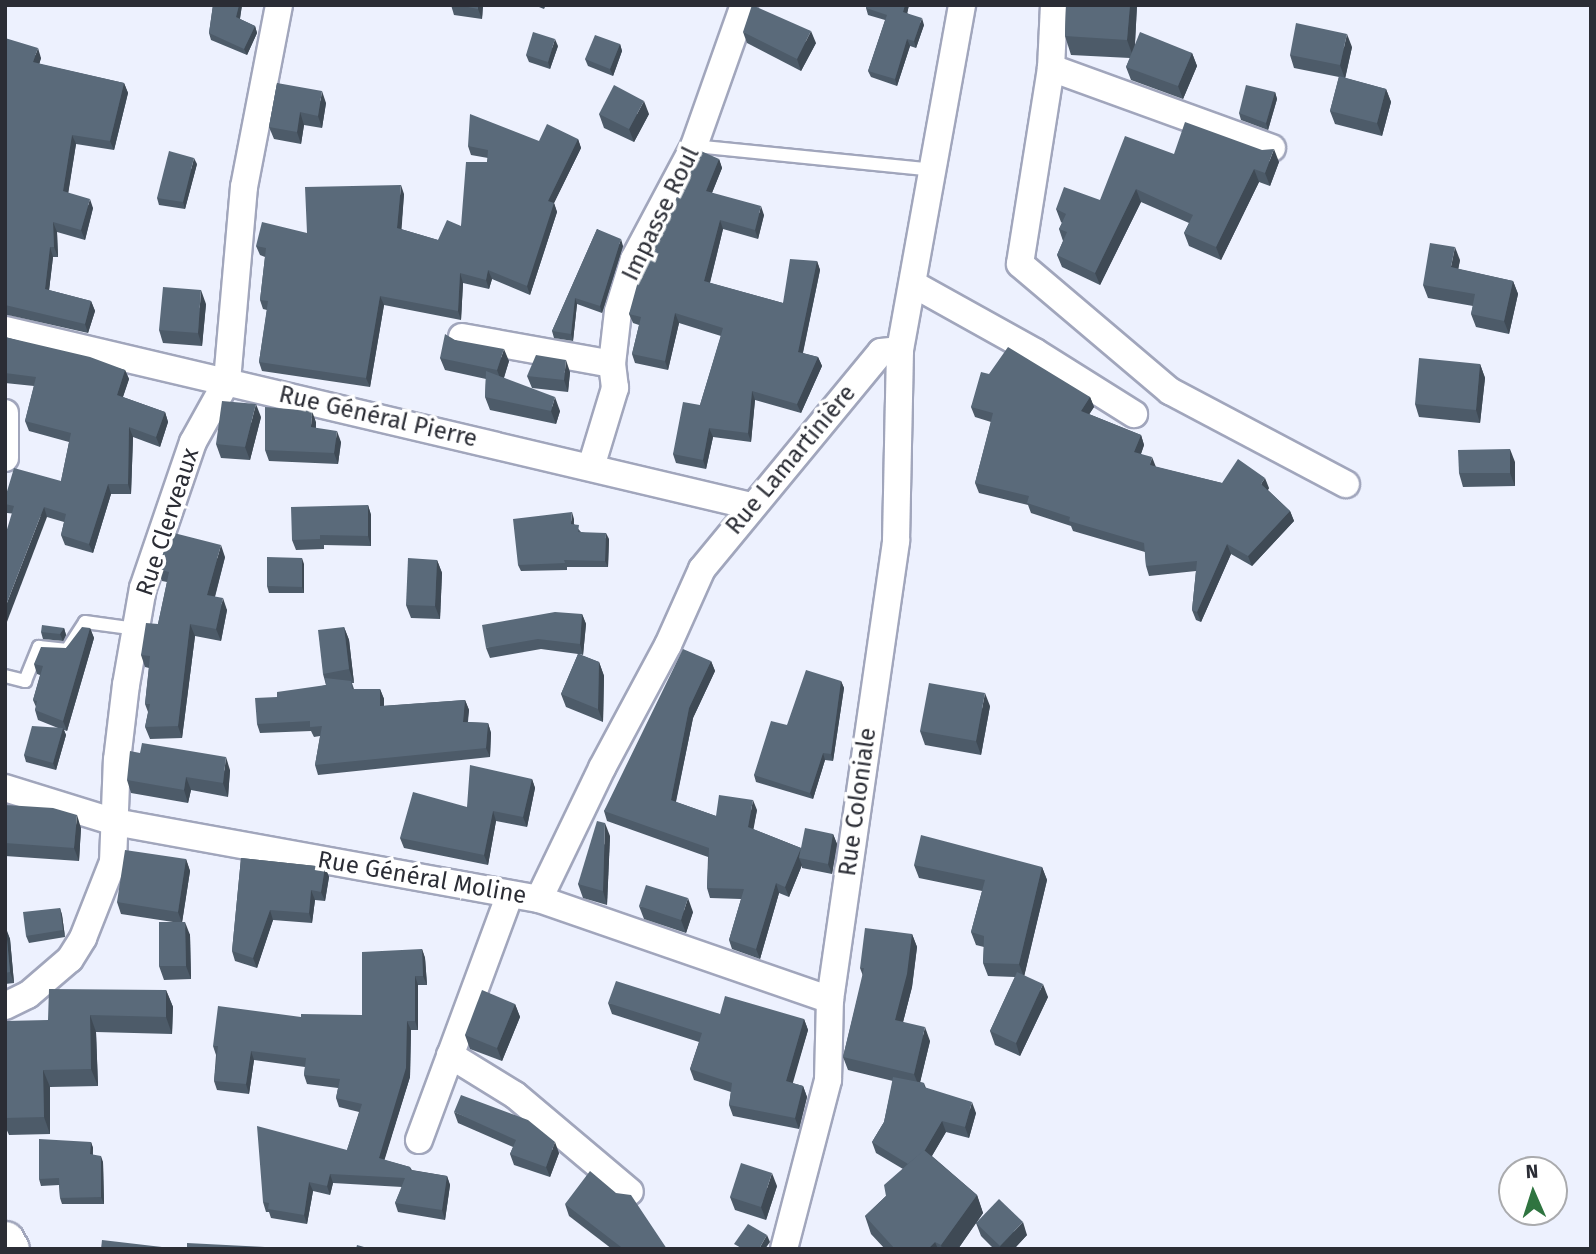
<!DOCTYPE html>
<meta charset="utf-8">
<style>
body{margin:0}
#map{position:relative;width:1596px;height:1254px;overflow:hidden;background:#edf1fe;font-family:"Fira Sans",sans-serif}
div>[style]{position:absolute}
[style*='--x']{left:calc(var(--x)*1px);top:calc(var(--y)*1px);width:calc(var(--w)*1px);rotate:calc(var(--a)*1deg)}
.roads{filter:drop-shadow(2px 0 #a1a6bc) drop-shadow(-2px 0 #a1a6bc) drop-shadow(0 2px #a1a6bc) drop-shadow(0 -2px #a1a6bc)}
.lane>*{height:12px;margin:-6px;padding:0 6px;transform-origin:6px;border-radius:6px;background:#fff}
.street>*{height:26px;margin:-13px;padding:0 13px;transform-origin:13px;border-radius:13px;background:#fff}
.secondary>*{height:37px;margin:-18.5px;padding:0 18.5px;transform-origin:18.5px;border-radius:18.5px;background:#fff}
.wall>*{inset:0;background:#4d5b69}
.shaded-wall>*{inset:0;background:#3f4a55}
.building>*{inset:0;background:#5a6a7a}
span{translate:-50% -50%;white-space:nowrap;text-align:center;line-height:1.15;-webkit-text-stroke:7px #fff;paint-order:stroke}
.street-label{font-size:24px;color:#2b2d35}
.frame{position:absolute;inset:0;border:7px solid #2b2d35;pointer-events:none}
.north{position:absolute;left:1498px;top:1156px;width:70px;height:70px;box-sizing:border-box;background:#fff;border:2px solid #aaabae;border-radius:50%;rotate:357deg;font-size:19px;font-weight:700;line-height:28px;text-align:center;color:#2b2d35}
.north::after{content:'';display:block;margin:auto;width:24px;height:32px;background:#2f7440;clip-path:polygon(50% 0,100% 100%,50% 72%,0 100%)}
</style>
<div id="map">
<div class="roads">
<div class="lane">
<div style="--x:694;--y:146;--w:241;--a:5.7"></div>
<div style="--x:5;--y:676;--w:21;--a:14"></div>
<div style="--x:25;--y:681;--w:37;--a:-68"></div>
<div style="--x:39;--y:647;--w:28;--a:6"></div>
<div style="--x:67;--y:650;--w:33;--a:-57"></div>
<div style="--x:85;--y:622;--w:51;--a:7.8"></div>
</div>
<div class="street">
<div style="--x:1054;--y:5;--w:63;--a:92.7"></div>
<div style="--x:1051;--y:68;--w:235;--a:19.9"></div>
<div style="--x:1051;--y:68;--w:198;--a:99"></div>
<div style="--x:1020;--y:264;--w:197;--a:40.3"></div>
<div style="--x:1170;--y:391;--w:199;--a:27.9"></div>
<div style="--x:913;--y:284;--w:140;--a:29.1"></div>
<div style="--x:1035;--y:352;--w:117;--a:32.1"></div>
<div style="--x:5;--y:330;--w:766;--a:13.27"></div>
<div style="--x:462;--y:337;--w:152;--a:10.2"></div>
<div style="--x:5;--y:413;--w:45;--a:90"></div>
<div style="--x:591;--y:467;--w:83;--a:-73.1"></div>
<div style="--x:615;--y:388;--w:24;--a:-97"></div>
<div style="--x:612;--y:364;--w:53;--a:-83.5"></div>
<div style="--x:618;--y:311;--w:54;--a:-72.9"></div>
<div style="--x:634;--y:259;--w:128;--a:-62"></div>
<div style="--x:694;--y:146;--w:150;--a:-70.5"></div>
<div style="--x:5;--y:788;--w:115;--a:17.2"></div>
<div style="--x:115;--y:822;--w:431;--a:10.3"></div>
<div style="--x:539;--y:899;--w:308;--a:19.1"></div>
<div style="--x:539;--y:899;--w:145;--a:-64.3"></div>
<div style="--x:602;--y:768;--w:140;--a:-61.8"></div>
<div style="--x:668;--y:645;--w:83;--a:-65.9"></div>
<div style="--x:702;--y:569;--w:281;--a:-50.5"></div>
<div style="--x:881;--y:352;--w:19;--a:-6"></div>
<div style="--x:5;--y:1006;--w:25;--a:-26"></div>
<div style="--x:28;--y:995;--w:55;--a:-40.6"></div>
<div style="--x:70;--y:959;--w:25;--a:-58"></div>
<div style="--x:83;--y:938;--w:82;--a:-68.5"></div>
<div style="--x:113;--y:862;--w:102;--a:-87.8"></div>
<div style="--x:117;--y:760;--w:76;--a:-83.2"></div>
<div style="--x:126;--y:685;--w:98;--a:-80.1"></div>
<div style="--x:143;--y:588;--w:154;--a:-71.1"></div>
<div style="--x:193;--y:442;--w:70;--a:-60.9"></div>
<div style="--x:227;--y:381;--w:195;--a:-85"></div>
<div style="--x:244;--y:187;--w:185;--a:-79.1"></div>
<div style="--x:450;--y:1055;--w:76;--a:31.6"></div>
<div style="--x:515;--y:1095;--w:150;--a:40.1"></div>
<div style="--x:419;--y:1140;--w:262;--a:-69.7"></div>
<div style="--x:784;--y:1249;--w:175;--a:-75.4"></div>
<div style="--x:828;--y:1080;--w:80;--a:-88.6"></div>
<div style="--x:830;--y:1000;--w:464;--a:-81.8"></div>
<div style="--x:896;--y:541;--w:191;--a:-88.8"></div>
<div style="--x:900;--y:350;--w:351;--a:-79.8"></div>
</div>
<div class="secondary">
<div style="--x:5;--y:1240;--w:10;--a:61"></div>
</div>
</div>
<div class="wall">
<div style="clip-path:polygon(213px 5px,242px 5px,240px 19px,255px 26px,257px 33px,247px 55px,211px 40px,209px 33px)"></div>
<div style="clip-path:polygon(451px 5px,483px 5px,482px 19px,454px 15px)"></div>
<div style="clip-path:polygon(534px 5px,546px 5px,544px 9px)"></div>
<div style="clip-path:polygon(866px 5px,909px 5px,907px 13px,924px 25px,916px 48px,910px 46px,897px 86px,871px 77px,868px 71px,885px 20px,868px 15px,866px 8px)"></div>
<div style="clip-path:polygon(1066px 5px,1137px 5px,1135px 45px,1192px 53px,1197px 66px,1183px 99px,1131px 80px,1126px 67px,1130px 58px,1071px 55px,1065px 36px)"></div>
<div style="clip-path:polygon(743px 32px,816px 43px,801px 71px,747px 43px)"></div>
<div style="clip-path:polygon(5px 38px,41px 58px,39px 64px,124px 83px,128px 93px,114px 150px,76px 144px,68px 193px,93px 208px,85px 240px,57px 232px,58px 257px,53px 257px,49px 290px,91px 301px,95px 311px,88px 333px,8px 315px,5px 315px)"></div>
<div style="clip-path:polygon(620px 44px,622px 51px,613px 76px,588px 66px,585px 59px)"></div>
<div style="clip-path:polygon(558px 46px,550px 69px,529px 62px,526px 55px)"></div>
<div style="clip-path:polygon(1352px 47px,1345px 78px,1386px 89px,1391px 102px,1382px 136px,1335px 124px,1330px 111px,1339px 77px,1294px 68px,1290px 55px)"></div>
<div style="clip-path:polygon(277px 83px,326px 103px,322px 128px,304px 125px,301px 144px,274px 139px,269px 127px)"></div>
<div style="clip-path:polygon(1275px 92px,1277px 99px,1268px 130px,1241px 120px,1239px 113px)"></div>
<div style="clip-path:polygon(599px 114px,649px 114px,634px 142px,604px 128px)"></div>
<div style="clip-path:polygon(578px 139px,581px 148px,554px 203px,557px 212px,530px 295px,492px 279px,489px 289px,463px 283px,461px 320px,384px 305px,370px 387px,262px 371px,259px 362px,267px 310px,263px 309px,260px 300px,265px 257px,260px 255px,256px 246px,307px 233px,404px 194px,401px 229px,438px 240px,461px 226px,487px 162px,488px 158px,471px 155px,468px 146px)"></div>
<div style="clip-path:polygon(1174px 154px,1279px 162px,1270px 186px,1259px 182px,1221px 260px,1189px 246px,1184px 233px,1189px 223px,1141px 202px,1100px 285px,1062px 267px,1057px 255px,1063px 241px,1059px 229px,1062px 223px,1061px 222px,1056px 209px,1100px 200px)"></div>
<div style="clip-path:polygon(719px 159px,722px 168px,712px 193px,764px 215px,758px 239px,723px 229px,710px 283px,783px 303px,817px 261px,820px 270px,803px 353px,818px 357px,822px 366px,801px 413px,755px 400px,751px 442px,713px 437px,706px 469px,676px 463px,673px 454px,700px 405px,721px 336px,679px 323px,668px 370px,635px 363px,632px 354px,639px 325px,633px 323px,629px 314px,664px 229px)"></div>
<div style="clip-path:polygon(197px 164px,185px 209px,159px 205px,157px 198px)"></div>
<div style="clip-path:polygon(597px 229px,623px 246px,602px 313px,577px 304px,573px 341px,554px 338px,552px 331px)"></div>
<div style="clip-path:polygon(1460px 260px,1458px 269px,1513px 281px,1518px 294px,1509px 334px,1476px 327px,1471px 314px,1473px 306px,1428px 298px,1423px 285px)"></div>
<div style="clip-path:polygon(206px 304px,202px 346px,163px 343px,159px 330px)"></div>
<div style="clip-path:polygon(5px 337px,125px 370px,129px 379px,123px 397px,165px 412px,168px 422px,160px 447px,133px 437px,131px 494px,111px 494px,93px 553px,65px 545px,61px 535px,64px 522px,47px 517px,7px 513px,5px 507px,5px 498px,61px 481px,69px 442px,29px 431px,25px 421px,34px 386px,5px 383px)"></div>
<div style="clip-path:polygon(455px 340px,509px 361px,504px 378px,560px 411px,556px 424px,490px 410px,485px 397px,486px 379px,445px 370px,440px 358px)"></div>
<div style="clip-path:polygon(1480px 364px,1485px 378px,1480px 423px,1419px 417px,1415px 404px)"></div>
<div style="clip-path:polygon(570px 372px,568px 392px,532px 388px,527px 376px)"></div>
<div style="clip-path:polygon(989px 374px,1090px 397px,1094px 407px,1089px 414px,1141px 435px,1144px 445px,1141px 454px,1156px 467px,1222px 483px,1269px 488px,1268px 490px,1290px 511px,1294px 521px,1252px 566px,1231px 554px,1201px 622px,1196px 620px,1192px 610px,1196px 571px,1149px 576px,1146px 566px,1145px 552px,1073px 531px,1071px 526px,1031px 513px,1028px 505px,979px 493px,975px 483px,991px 422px,975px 417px,971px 407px)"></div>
<div style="clip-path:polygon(261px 417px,250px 460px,221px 458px,216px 444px)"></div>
<div style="clip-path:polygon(316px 422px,316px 428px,341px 442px,338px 464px,269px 461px,265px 450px)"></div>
<div style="clip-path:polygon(1515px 462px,1515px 486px,1463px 487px,1459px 473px)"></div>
<div style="clip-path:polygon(368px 505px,371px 515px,371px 546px,324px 545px,324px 549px,296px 550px,292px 540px)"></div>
<div style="clip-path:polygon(574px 519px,574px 524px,581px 532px,609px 539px,608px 567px,567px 567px,567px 570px,521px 571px,518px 565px)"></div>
<div style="clip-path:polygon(225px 557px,215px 597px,227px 610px,221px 641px,195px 636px,182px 738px,150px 739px,145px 727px,148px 712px,145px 704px,149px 668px,145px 667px,141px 655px,158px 624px,167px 582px,162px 581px,158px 569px)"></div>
<div style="clip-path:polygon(437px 560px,442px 573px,440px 619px,411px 618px,406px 605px)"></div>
<div style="clip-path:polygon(304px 564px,304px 593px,269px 593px,267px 586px)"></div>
<div style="clip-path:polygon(582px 614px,586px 624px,583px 655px,579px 654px,599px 662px,604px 676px,603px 722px,566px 707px,561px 694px,578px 654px,541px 649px,490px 658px,486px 648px)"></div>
<div style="clip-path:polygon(344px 627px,349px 640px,354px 683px,352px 683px,354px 689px,380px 689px,384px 699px,384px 706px,465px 700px,469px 710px,468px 722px,488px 723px,491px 733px,490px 757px,318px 775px,315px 765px,320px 736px,314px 737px,311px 731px,260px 733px,257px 724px,277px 697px,326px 685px,323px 674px)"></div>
<div style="clip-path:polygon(64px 628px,66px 635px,63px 641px,43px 639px,41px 632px)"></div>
<div style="clip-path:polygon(90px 628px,94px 638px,67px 731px,64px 730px,66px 735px,56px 770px,26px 762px,24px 755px,58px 728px,38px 720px,35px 710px,36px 707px,33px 700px,40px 675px,37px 674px,34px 664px,66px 648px)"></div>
<div style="clip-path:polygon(711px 661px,715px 671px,693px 718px,676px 802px,716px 816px,757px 810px,753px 829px,801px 848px,833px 834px,837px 844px,832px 874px,802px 868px,802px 865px,789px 897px,779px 893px,760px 959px,732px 949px,729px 940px,741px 899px,710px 898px,707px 888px,708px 857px,607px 821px,604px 811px)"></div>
<div style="clip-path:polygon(841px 681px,844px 688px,833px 761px,825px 760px,813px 799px,756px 782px,754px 775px,787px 725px)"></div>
<div style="clip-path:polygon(990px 706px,981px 755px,925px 745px,920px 731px)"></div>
<div style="clip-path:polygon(230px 770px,228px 797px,191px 790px,188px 803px,131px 793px,127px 780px)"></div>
<div style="clip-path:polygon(532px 779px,535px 788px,527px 827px,496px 821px,488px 865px,404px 848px,400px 838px,467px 807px)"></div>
<div style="clip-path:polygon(5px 807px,81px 828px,79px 861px,5px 856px)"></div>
<div style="clip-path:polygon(610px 836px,607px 905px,583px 898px,578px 884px)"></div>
<div style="clip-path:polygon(241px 858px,325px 867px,329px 877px,325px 901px,315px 900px,312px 923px,273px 920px,257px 968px,235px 961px,232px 951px)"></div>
<div style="clip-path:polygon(186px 859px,190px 871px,182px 922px,190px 935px,191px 979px,164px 980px,159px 966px,173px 922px,121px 914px,117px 902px)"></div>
<div style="clip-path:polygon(914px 865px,1042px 867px,1047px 880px,1024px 976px,1048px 997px,1020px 1056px,995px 1045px,990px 1031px,1015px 977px,988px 976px,983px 963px,984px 947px,976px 945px,971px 932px,982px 891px,919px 878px)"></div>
<div style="clip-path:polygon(639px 906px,693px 912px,686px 933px,644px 919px)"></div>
<div style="clip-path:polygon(60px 908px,62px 915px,65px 937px,29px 943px,26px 936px)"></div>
<div style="clip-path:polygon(5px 928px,10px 939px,14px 983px,5px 984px)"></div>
<div style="clip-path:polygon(912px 934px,917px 947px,912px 987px,903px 1022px,930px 1041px,920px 1082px,924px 1083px,926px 1088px,976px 1113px,969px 1138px,946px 1132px,932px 1156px,977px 1195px,983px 1213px,977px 1222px,1027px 1235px,1014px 1249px,994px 1249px,981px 1236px,976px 1223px,958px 1249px,885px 1249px,871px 1234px,865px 1216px,886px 1196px,903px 1169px,876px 1153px,872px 1142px,884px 1122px,893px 1081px,848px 1070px,843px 1057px,863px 976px,860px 968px)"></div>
<div style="clip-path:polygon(422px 949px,425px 958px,427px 985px,418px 985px,418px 1030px,411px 1030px,410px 1077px,384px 1160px,410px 1167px,412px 1170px,447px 1176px,450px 1185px,445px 1220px,398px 1212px,395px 1203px,402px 1187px,333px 1183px,330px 1195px,313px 1191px,307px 1224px,271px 1218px,269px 1212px,266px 1212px,263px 1202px,347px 1150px,359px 1112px,339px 1107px,336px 1098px,338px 1088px,307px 1084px,304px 1075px,305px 1067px,254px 1060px,249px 1094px,217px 1090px,214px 1081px,216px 1055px,213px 1046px,301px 1017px,362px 1015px)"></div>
<div style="clip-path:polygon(166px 990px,173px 1007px,172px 1034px,96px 1032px,98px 1086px,50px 1087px,50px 1134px,9px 1135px,5px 1126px,5px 1118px,48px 1020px)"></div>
<div style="clip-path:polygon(608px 1003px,720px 1014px,804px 1019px,808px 1030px,792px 1083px,803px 1086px,807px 1097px,799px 1129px,733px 1116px,729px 1105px,731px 1092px,694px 1080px,690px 1069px,699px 1042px,612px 1014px)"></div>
<div style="clip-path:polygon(515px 1004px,520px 1017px,502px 1061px,470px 1049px,465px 1035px)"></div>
<div style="clip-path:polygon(454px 1112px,559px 1153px,550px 1177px,514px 1165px,510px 1154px,513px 1147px,458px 1123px)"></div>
<div style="clip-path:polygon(91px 1142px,93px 1148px,93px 1155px,103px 1162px,104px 1204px,62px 1204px,60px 1198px,59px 1185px,41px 1186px,39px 1179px)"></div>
<div style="clip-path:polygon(777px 1186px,766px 1220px,735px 1210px,730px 1197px)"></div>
<div style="clip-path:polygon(565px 1204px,667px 1249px,612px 1249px,569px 1216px)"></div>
</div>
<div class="shaded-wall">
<div style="clip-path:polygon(239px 5px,242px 5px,239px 24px,236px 17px)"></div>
<div style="clip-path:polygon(478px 5px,483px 5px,482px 19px,478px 9px)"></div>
<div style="clip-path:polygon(905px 5px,909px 5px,906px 19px,903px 12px)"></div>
<div style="clip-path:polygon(1130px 5px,1137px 5px,1134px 59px,1127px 40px)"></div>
<div style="clip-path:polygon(922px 18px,924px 25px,916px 48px,914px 41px)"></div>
<div style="clip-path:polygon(255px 26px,257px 33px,247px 55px,244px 49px)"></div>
<div style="clip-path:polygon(811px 31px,816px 43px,801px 71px,797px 59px)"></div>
<div style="clip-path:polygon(1347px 34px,1352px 47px,1345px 79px,1340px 65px)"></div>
<div style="clip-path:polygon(555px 39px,558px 46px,550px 69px,548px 62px)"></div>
<div style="clip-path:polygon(907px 39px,910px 46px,897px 86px,895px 79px)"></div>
<div style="clip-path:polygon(620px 44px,622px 51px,613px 76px,610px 69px)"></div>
<div style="clip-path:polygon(38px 48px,41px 58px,37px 72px,33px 62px)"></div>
<div style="clip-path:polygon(1192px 53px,1197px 66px,1183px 99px,1178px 86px)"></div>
<div style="clip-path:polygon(124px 83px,128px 93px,114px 150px,110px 141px)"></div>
<div style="clip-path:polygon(1386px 89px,1391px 102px,1382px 136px,1377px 123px)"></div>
<div style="clip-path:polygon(322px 91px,326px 103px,322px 128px,318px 116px)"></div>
<div style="clip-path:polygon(1275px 92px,1277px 99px,1268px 130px,1266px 123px)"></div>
<div style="clip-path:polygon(644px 101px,649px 114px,634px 142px,629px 129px)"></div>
<div style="clip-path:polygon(300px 112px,304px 125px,301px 144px,297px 132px)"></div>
<div style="clip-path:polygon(72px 135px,76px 144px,67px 201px,63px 191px)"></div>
<div style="clip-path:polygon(578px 139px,581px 148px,554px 203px,557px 212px,530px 295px,527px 286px,548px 201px)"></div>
<div style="clip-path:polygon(1274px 149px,1279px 162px,1270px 186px,1265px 173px)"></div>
<div style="clip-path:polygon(194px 158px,197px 164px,185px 209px,183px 202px)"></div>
<div style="clip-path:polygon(719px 159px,722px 168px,709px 200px,706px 191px)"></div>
<div style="clip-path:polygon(1254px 169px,1259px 182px,1221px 260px,1216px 247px)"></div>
<div style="clip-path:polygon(401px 185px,404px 194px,401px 237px,397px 228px)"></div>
<div style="clip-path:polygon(1136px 189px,1141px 202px,1100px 285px,1095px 273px)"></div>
<div style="clip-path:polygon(90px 199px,93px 208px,85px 240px,81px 230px)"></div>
<div style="clip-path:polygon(761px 206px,764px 215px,758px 239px,755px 230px)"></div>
<div style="clip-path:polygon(720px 220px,723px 229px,708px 290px,704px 281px)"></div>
<div style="clip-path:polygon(53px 222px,57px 232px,58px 257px,54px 247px)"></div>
<div style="clip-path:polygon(621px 239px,623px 246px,602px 313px,600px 306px)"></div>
<div style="clip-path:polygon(50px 247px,53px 257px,48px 299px,45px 289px)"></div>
<div style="clip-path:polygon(1455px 247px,1460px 260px,1456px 281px,1451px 267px)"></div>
<div style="clip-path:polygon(817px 261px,820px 270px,801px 361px,798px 352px)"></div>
<div style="clip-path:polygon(488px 270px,492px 279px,489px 289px,486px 280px)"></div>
<div style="clip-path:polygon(460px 273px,463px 283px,461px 320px,458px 311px)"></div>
<div style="clip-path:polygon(1513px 281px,1518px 294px,1509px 334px,1504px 321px)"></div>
<div style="clip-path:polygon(201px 290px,206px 304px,202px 346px,198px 333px)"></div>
<div style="clip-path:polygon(380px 296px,384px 305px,370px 387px,366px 378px)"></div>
<div style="clip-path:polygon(575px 298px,577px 304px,573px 341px,571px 334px)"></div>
<div style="clip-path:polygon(91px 301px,95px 311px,88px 333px,85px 324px)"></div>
<div style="clip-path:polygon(675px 313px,679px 323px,668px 370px,665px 361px)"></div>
<div style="clip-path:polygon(504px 349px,509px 361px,502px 383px,497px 370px)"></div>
<div style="clip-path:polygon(818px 357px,822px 366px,801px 413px,797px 404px)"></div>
<div style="clip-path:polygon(566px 360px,570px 372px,568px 392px,564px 380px)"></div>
<div style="clip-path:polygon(1480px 364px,1485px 378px,1480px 423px,1476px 410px)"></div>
<div style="clip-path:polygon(125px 370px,129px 379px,120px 405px,117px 395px)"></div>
<div style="clip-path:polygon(752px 391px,755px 400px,751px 442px,748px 433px)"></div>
<div style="clip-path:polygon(555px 397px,560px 411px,556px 424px,551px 411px)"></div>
<div style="clip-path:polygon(1090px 397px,1094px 407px,1085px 421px,1081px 411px)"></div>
<div style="clip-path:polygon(256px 404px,261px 417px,250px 460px,245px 447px)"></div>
<div style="clip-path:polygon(312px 411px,316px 422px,315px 438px,311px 427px)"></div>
<div style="clip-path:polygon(165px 412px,168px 422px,160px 447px,156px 437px)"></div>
<div style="clip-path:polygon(129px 427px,133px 437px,131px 494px,128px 484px)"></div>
<div style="clip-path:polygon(709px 428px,713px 437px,706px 469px,703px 460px)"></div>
<div style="clip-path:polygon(337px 431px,341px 442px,338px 464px,334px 453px)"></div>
<div style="clip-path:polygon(1141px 435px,1144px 445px,1138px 462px,1134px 452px)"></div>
<div style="clip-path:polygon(1510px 449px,1515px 462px,1515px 486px,1510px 473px)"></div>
<div style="clip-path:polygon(1152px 457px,1156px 467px,1150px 465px)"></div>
<div style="clip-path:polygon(1265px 478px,1269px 488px,1265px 494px,1261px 484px)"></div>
<div style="clip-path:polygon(108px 484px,111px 494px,93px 553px,89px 544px)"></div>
<div style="clip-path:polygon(368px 505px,371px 515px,371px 546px,368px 536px)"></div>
<div style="clip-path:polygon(44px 507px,47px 517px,5px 627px,5px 608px)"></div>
<div style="clip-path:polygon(1290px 511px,1294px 521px,1252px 566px,1248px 556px)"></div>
<div style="clip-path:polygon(572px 512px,574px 519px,573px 531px,571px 524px)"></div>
<div style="clip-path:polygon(606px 533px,609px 539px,608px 567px,605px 561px)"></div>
<div style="clip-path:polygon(1227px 544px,1231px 554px,1201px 622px,1197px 612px)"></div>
<div style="clip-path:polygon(221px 545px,225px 557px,212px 607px,207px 595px)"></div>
<div style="clip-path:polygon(302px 558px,304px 564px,304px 593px,302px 587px)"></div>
<div style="clip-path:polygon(437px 560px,442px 573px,440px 619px,435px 606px)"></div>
<div style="clip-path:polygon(223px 598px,227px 610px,221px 641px,216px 629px)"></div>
<div style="clip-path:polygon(582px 614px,586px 624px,583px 655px,580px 644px)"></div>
<div style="clip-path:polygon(190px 624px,195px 636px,182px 738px,178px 726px)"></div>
<div style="clip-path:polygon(344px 627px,349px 640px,354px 683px,349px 669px)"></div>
<div style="clip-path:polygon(64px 628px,66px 635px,63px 641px,60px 634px)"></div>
<div style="clip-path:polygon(90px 628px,94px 638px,67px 731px,63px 721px)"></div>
<div style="clip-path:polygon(711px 661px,715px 671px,693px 718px,674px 810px,671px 800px,689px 708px)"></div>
<div style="clip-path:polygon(599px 662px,604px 676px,603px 722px,598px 709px)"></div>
<div style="clip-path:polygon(841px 681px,844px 688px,833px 761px,831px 754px)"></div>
<div style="clip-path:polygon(380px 689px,384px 699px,384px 716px,380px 706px)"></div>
<div style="clip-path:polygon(985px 693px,990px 706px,981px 755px,976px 741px)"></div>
<div style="clip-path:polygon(465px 700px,469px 710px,466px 732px,463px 722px)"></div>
<div style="clip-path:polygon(488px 723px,491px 733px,490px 757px,486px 748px)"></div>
<div style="clip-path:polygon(63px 728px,66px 735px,56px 770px,53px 763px)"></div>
<div style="clip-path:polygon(823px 753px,825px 760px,813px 799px,810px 793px)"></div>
<div style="clip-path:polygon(226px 757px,230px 770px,228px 797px,223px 783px)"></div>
<div style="clip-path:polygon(186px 777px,191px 790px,188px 803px,184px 790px)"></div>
<div style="clip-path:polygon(532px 779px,535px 788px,527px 827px,523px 817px)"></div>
<div style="clip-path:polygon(753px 800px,757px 810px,752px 837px,748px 827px)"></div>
<div style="clip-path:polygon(493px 811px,496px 821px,488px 865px,484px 855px)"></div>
<div style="clip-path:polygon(77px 815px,81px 828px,79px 861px,74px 848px)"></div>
<div style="clip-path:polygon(605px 823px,610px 836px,607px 905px,603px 891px)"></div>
<div style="clip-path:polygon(833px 834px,837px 844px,832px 874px,828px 864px)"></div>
<div style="clip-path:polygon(801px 848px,799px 858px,802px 865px,789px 897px,785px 887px)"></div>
<div style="clip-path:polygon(186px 859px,190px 871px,182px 923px,178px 912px)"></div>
<div style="clip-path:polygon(325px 867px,329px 877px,325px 901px,321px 892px)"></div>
<div style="clip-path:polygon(1042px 867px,1047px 880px,1024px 977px,1019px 964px)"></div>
<div style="clip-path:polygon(776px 883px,779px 893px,760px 959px,756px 949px)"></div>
<div style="clip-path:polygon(311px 890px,315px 900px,312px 923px,309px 913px)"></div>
<div style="clip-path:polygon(688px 898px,693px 912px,686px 933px,681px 920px)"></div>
<div style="clip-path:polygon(60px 908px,62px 915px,65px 937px,63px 930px)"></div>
<div style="clip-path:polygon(270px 910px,273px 920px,257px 968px,253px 958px)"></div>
<div style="clip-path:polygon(185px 922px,190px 935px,191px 979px,186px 966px)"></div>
<div style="clip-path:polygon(6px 928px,10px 939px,14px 983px,10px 972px)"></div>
<div style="clip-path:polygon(912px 934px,917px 947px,912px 987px,900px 1034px,895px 1020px)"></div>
<div style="clip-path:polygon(422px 949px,425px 958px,427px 985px,423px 976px)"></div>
<div style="clip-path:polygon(415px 976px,418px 985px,418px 1030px,415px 1021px)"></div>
<div style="clip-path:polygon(1043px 984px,1048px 997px,1020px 1056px,1016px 1043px)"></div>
<div style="clip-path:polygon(166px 990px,173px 1007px,172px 1034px,166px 1017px)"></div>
<div style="clip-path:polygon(515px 1004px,520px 1017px,502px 1061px,497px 1048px)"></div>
<div style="clip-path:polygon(90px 1015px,96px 1032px,98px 1086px,91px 1069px)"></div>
<div style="clip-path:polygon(804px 1019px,808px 1030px,790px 1093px,786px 1081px)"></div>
<div style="clip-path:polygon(407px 1021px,411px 1030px,410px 1077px,382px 1168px,379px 1158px)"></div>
<div style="clip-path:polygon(925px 1027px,930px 1041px,919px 1087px,914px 1074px)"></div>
<div style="clip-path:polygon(251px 1051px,254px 1060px,249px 1094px,246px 1084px)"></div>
<div style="clip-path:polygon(43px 1070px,50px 1087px,50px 1134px,44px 1117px)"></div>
<div style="clip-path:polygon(803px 1086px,807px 1097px,799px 1129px,795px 1118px)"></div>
<div style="clip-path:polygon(972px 1102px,976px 1113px,969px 1138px,965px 1127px)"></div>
<div style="clip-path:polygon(942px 1121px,946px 1132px,918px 1179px,914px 1168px)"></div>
<div style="clip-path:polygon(91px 1142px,93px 1148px,92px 1161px,90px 1154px)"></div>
<div style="clip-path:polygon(555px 1142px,559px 1153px,550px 1177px,546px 1167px)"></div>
<div style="clip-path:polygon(101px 1156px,103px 1162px,104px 1204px,101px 1197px)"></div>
<div style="clip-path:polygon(772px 1173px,777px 1186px,766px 1220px,761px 1207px)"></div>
<div style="clip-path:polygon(330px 1174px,333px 1183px,330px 1195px,327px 1186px)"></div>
<div style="clip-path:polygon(447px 1176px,450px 1185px,445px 1220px,442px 1210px)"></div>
<div style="clip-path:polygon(309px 1182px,313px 1191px,307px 1224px,304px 1215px)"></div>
<div style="clip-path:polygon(977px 1195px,983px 1213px,958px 1249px,942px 1249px,941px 1245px)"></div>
<div style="clip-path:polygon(1023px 1222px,1027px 1235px,1014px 1249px,1001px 1249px,1000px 1246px)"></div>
<div style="clip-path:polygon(767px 1235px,770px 1242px,765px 1249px,759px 1249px)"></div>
<div style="clip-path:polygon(935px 1242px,938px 1249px,928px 1249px)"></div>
</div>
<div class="building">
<div style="clip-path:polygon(213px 5px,239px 5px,236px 17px,255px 26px,244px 49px,209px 33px)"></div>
<div style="clip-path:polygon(458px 5px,478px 5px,478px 9px)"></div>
<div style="clip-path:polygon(752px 5px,811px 31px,797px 59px,743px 32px)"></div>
<div style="clip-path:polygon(866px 5px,905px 5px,903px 12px,922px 18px,914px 41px,907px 39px,895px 79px,868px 71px,887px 15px,866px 8px)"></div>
<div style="clip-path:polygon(1066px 5px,1130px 5px,1127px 40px,1065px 36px)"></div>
<div style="clip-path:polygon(1296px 23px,1347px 34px,1340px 65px,1290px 55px)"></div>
<div style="clip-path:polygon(533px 32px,555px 39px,548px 62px,526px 55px)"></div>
<div style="clip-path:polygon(1140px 32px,1192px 53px,1178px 86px,1126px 67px)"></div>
<div style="clip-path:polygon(595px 35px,620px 44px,610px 69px,585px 59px)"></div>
<div style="clip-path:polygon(5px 38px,38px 48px,33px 62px,124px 83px,110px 141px,72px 135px,63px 191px,90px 199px,81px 230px,53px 222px,54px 247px,50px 247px,45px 289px,91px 301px,85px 324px,5px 305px)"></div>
<div style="clip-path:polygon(1339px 76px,1386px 89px,1377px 123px,1330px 111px)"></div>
<div style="clip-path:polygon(277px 83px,322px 91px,318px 116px,300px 112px,297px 132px,269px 127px)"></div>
<div style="clip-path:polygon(614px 85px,644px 101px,629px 129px,599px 114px)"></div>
<div style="clip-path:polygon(1246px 85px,1275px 92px,1266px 123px,1239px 113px)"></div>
<div style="clip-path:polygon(470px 114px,539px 141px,547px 124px,578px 139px,548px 201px,554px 203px,527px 286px,488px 270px,486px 280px,460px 273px,458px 311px,380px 296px,366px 378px,259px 362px,268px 301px,260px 300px,266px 248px,256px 246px,262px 222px,307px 233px,305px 187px,401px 185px,397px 228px,438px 240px,447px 220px,461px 226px,466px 162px,487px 162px,488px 150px,468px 146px)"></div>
<div style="clip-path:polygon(1185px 122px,1262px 150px,1274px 149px,1265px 173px,1254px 169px,1216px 247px,1184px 233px,1193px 215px,1136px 189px,1095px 273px,1057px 255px,1067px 232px,1059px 229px,1066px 214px,1056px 209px,1064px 187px,1100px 200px,1125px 136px,1174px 154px)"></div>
<div style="clip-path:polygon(169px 151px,194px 158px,183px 202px,157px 198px)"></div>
<div style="clip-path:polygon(701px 151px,719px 159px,706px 191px,761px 206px,755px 230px,720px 220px,704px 281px,783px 303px,790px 259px,817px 261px,798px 352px,818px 357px,797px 404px,752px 391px,748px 433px,709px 428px,703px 460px,673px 454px,683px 402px,700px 405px,723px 328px,675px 313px,665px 361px,632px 354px,641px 317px,629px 314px,645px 256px,660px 228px,664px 229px,668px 214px)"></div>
<div style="clip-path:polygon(597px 229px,621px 239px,600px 306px,575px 298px,571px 334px,552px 331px)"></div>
<div style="clip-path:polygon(1430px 243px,1455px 247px,1451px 267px,1513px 281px,1504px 321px,1471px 314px,1475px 294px,1423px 285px)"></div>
<div style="clip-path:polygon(163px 287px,201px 290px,198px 333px,159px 330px)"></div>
<div style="clip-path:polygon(445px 334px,455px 340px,504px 349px,497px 370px,440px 358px)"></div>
<div style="clip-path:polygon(5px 337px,90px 357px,125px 370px,117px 395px,165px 412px,156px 437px,129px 427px,128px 484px,108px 484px,89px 544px,61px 535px,66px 514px,44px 507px,5px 608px,5px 536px,14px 506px,5px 504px,5px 498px,14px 468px,61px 481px,71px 433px,25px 421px,36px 377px,5px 373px)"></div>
<div style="clip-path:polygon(1008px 347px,1090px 397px,1081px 411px,1141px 435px,1134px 452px,1152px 457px,1150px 465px,1222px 483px,1238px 459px,1265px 478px,1261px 484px,1290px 511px,1248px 556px,1227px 544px,1197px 612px,1192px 610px,1197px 561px,1146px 566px,1144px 543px,1069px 521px,1070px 517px,1027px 503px,1029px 496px,975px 483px,993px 413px,971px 407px,981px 372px,989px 374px)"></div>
<div style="clip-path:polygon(536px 355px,566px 360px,564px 380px,527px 376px)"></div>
<div style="clip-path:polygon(1419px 358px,1480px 364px,1476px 410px,1415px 404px)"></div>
<div style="clip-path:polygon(486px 371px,555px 397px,551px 411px,485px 397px)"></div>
<div style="clip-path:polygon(222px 401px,256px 404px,245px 447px,216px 444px)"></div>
<div style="clip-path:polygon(265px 407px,312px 411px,311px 427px,337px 431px,334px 453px,265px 450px)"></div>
<div style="clip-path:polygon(1510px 449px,1510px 473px,1459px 473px,1458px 450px)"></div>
<div style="clip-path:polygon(368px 505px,368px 536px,320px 535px,320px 539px,292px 540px,291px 507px)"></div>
<div style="clip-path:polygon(572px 512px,571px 524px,579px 525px,578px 532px,606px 533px,605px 561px,564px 560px,565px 563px,518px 565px,513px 519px)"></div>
<div style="clip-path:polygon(170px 532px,221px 545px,207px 595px,223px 598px,216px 629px,190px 624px,178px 726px,145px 727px,150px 704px,145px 704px,150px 656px,141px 655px,146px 623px,158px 624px,169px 572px,158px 569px)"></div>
<div style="clip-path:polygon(267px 557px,302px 558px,302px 587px,267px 586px)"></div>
<div style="clip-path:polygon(408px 558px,437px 560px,435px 606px,406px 605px)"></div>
<div style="clip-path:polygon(555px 612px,582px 614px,580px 644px,538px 639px,486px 648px,482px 625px)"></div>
<div style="clip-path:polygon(42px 625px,64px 628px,60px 634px,41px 632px)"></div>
<div style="clip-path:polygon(82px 627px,90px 628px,63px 721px,35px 710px,37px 701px,33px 700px,43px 666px,34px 664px,41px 647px,66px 648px)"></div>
<div style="clip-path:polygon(344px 627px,349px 669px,323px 674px,318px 630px)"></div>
<div style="clip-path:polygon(683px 649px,711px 661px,689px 708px,671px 800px,716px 816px,719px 795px,753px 800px,748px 827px,801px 848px,805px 828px,833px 834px,828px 864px,799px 858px,801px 848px,785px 887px,776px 883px,756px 949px,729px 940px,744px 889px,707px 888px,709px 848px,604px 811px)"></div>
<div style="clip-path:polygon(578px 654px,599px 662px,598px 709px,561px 694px)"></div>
<div style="clip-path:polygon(806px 670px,841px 681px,831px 754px,823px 753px,810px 793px,754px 775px,771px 721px,787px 725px)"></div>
<div style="clip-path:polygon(325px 678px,351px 681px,352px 689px,380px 689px,380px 706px,465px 700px,463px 722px,488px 723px,486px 748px,315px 765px,322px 726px,310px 727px,310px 721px,257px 724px,255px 698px,277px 697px,277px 692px,326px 685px)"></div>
<div style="clip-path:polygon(929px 683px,985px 693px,976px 741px,920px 731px)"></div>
<div style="clip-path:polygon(32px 726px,63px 728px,53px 763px,24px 755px)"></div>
<div style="clip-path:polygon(142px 743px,226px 757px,223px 783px,186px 777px,184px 790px,127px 780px,130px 751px,140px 753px)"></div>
<div style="clip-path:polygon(470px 765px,532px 779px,523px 817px,493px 811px,484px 855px,400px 838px,413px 792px,467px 807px)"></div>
<div style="clip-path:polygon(6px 805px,53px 808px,77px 815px,74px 848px,5px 843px)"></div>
<div style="clip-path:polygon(597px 821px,605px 823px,603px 891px,578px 884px)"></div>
<div style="clip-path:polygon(921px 835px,1042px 867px,1019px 964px,983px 963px,984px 936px,971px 932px,985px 880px,914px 865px)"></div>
<div style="clip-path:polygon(125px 850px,186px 859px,178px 912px,117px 902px)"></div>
<div style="clip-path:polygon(241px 858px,325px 867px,321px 892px,311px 890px,309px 913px,270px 910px,253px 958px,232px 951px)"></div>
<div style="clip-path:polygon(646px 885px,688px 898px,681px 920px,639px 906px)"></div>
<div style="clip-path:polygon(60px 908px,63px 930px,26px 936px,23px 912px)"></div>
<div style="clip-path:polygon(159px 922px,185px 922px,186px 966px,159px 966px)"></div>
<div style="clip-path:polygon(5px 928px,6px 928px,10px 972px,5px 973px)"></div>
<div style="clip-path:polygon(865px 928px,912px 934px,907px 974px,895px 1020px,925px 1027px,914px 1074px,843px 1057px,864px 968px,860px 968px)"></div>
<div style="clip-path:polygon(422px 949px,423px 976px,415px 976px,415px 1021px,407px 1021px,406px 1068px,379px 1158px,410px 1167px,410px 1170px,447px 1176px,442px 1210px,395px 1203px,405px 1178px,330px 1174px,327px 1186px,309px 1182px,304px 1215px,268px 1209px,269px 1203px,263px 1202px,257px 1126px,347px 1150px,362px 1104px,336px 1098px,340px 1079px,304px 1075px,306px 1058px,251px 1051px,246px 1084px,214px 1081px,218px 1046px,213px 1046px,218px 1006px,301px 1017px,301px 1014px,362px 1015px,362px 952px)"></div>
<div style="clip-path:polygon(1017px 972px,1043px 984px,1016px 1043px,990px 1031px)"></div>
<div style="clip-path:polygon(616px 981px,720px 1014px,725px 996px,804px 1019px,786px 1081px,803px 1086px,795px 1118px,729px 1105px,732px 1083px,690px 1069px,702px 1033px,608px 1003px)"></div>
<div style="clip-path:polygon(49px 989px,166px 990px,166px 1017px,90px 1015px,91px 1069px,43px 1070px,44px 1117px,5px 1118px,5px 1021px,48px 1020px)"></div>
<div style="clip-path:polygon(482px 990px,515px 1004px,497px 1048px,465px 1035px)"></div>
<div style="clip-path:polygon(893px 1077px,924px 1083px,924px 1087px,972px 1102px,965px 1127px,942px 1121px,925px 1150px,908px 1164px,872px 1142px,884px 1122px)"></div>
<div style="clip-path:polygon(461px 1095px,528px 1120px,555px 1142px,546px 1167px,510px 1154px,516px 1140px,454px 1112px)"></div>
<div style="clip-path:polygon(39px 1139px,91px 1142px,90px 1154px,101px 1156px,101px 1197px,60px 1198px,59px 1178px,39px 1179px)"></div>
<div style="clip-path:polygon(924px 1150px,977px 1195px,941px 1245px,935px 1242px,928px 1249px,895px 1249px,865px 1216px,886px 1196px,884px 1185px)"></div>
<div style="clip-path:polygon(741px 1163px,772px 1173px,761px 1207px,730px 1197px)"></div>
<div style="clip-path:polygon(590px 1171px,616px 1193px,631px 1195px,667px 1249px,620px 1249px,621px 1247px,565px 1204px)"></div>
<div style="clip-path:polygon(999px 1199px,1023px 1222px,1000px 1246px,976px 1223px)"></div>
<div style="clip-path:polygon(748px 1224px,767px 1235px,759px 1249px,743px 1249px,734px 1244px)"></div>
<div style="clip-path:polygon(102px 1240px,179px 1249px,101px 1249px)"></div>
<div style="clip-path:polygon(187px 1243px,265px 1247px,265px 1249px,187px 1249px)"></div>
<div style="clip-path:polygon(357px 1245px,371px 1249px,356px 1249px)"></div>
</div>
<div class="street-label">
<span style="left:661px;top:214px;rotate:-64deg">Impasse Roul</span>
<span style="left:378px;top:417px;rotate:13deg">Rue Général Pierre</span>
<span style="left:791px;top:460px;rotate:-50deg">Rue Lamartinière</span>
<span style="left:168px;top:522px;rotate:-72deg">Rue Clerveaux</span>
<span style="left:858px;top:802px;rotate:-82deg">Rue Coloniale</span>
<span style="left:422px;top:878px;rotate:10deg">Rue Général Moline</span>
</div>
<div class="frame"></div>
<div class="north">N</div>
</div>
